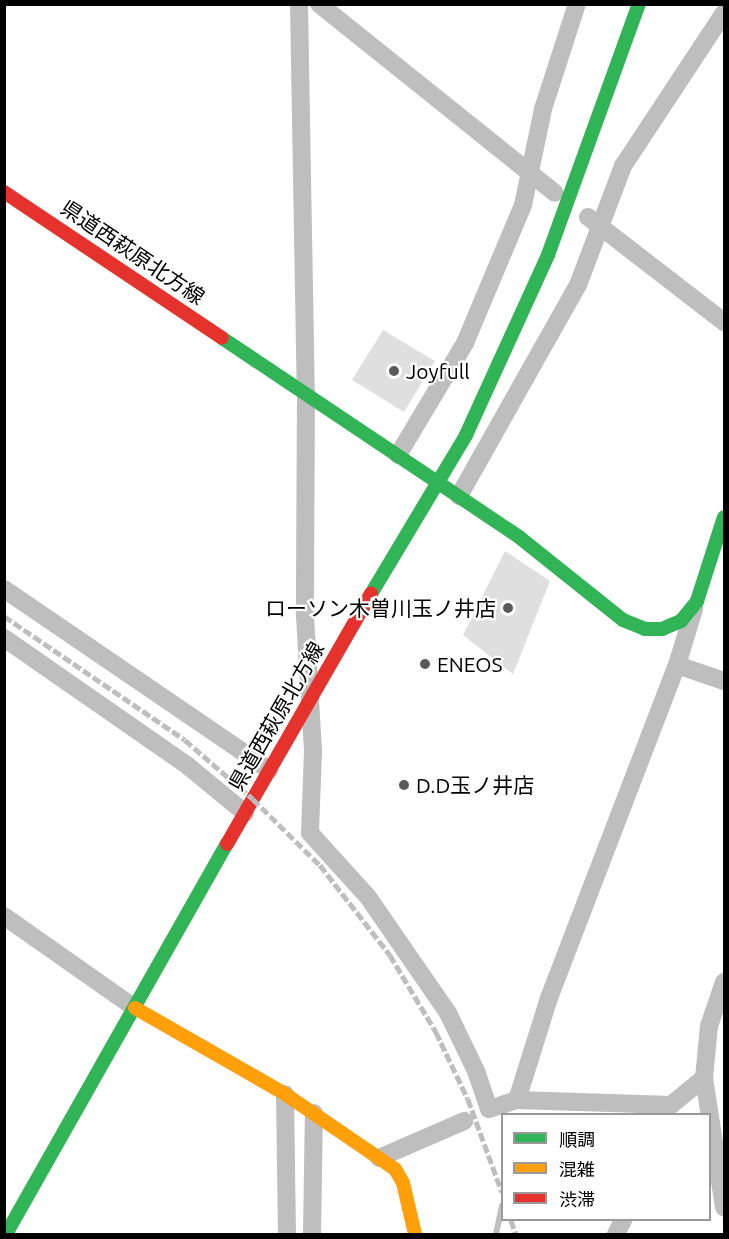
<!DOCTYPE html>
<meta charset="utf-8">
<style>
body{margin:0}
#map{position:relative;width:729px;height:1239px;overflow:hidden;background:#fff;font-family:Ubuntu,"Noto Sans JP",sans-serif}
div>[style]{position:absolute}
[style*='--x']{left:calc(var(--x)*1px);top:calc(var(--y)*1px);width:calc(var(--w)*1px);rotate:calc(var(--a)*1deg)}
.stream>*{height:6px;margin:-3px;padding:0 3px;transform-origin:3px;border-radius:3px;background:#bfbfbf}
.building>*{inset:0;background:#dfdfdf}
.street>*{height:18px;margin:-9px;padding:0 9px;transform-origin:9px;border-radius:9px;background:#bebebe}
.fast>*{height:14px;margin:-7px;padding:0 7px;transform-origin:7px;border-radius:7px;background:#30b455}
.slow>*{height:14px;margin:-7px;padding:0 7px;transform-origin:7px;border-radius:7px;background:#ff9f0a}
.jam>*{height:14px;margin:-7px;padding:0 7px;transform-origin:7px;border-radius:7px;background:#e5322d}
.rail>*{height:4.5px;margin-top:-2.25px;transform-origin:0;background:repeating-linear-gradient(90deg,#bebebe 0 9px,transparent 0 12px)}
.dots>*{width:16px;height:16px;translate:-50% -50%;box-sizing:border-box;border:3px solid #fff;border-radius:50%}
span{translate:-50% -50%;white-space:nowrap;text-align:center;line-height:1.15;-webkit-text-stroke:4.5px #fff;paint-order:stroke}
.street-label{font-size:21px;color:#000}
.poi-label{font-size:21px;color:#000}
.left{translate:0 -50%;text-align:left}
.right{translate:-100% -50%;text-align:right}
.frame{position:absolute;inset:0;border:6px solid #000;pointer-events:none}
.legend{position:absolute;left:501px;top:1113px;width:210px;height:108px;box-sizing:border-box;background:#fff;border:2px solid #999;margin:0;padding:8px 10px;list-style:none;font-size:18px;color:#000}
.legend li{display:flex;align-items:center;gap:12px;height:30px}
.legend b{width:30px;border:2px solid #999}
</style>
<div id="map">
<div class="stream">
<div style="--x:496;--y:1234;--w:29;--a:-78"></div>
</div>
<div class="building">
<div style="clip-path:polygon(383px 330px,435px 361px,404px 412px,352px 380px)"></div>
<div style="clip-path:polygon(505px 551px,550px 581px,513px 674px,463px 635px)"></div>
</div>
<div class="street">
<div style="--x:299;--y:4;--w:389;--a:89"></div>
<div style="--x:306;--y:393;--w:223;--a:90.3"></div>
<div style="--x:305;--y:616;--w:135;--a:86.6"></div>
<div style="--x:313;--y:751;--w:82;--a:92.1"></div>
<div style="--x:310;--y:833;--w:86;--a:47.8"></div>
<div style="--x:368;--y:897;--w:141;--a:55.4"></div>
<div style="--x:448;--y:1013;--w:64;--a:64.2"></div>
<div style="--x:476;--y:1071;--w:40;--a:71.1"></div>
<div style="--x:489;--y:1109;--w:29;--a:-18"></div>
<div style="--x:517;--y:1100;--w:154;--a:1.9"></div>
<div style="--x:671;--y:1105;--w:43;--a:-39.3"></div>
<div style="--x:319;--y:4;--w:302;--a:38.7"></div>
<div style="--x:588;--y:217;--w:172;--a:37.7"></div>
<div style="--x:398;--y:455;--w:131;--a:-59.1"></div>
<div style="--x:465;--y:343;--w:150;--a:-67.2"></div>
<div style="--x:523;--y:205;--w:98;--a:-78.2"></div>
<div style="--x:543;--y:109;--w:110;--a:-72.1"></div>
<div style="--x:459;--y:496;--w:242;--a:-60.6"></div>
<div style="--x:578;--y:285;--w:127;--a:-69.3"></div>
<div style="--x:623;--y:166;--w:183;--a:-56.6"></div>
<div style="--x:4;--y:589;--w:321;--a:34.3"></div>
<div style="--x:4;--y:638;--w:224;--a:34.8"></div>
<div style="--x:188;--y:766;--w:74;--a:39.5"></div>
<div style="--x:677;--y:665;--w:50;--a:18.8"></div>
<div style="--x:4;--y:916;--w:160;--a:35.1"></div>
<div style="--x:724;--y:982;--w:46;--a:108.8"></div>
<div style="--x:709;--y:1026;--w:52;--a:95.5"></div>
<div style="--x:704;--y:1078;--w:131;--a:81.2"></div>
<div style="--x:285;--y:1094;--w:140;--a:89.2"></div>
<div style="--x:517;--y:1100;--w:107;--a:-72.6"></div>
<div style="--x:549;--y:998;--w:357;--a:-69"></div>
<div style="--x:677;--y:665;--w:59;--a:-73.1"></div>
<div style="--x:379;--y:1158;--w:93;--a:-23.5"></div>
<div style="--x:312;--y:1234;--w:121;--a:-89.1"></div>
<div style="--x:616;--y:1234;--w:16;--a:-63"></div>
</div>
<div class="fast">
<div style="--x:222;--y:338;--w:358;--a:33.8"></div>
<div style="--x:519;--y:537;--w:133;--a:38.6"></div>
<div style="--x:623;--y:620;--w:24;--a:22"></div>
<div style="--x:645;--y:629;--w:17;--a:0"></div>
<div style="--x:662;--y:629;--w:21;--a:-23"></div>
<div style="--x:681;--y:621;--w:26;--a:-51"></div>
<div style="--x:697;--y:601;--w:88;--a:-72.2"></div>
<div style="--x:371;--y:594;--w:185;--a:-59.1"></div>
<div style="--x:466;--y:435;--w:198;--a:-65.5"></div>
<div style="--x:548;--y:255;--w:267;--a:-70.1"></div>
<div style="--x:6;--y:1234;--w:448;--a:-60.5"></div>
</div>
<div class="slow">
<div style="--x:135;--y:1008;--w:173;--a:29.8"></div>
<div style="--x:285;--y:1094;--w:133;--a:34.3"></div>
<div style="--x:395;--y:1169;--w:16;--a:60"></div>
<div style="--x:403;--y:1183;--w:52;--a:76.8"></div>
</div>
<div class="jam">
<div style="--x:4;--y:192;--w:262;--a:33.8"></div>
<div style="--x:227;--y:844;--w:289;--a:-60.1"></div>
</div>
<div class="rail">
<div style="--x:4;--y:616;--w:219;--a:34.4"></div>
<div style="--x:185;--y:740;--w:90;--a:40.9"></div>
<div style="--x:253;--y:799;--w:94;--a:44.6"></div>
<div style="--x:320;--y:865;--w:114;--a:52.1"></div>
<div style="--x:390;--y:955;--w:90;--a:59.1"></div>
<div style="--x:436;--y:1032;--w:74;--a:64.5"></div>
<div style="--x:468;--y:1099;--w:99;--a:69.9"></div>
<div style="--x:511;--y:1220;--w:15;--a:70"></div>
</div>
<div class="dots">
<div style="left:394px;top:371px;background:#595959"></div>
<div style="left:508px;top:608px;background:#595959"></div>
<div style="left:425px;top:664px;background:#595959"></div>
<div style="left:404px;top:785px;background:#595959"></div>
</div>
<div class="street-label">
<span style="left:133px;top:252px;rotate:34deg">県道西萩原北方線</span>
<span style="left:276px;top:716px;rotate:-60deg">県道西萩原北方線</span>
</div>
<div class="poi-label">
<span class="left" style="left:406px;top:371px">Joyfull</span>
<span class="right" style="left:496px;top:608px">ローソン木曽川玉ノ井店</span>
<span class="left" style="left:437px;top:664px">ENEOS</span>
<span class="left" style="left:416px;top:785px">D.D玉ノ井店</span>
</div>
<div class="frame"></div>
<ul class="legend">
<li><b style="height:8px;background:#30b455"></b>順調</li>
<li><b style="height:8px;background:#ff9f0a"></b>混雑</li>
<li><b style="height:8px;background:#e5322d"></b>渋滞</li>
</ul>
</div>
